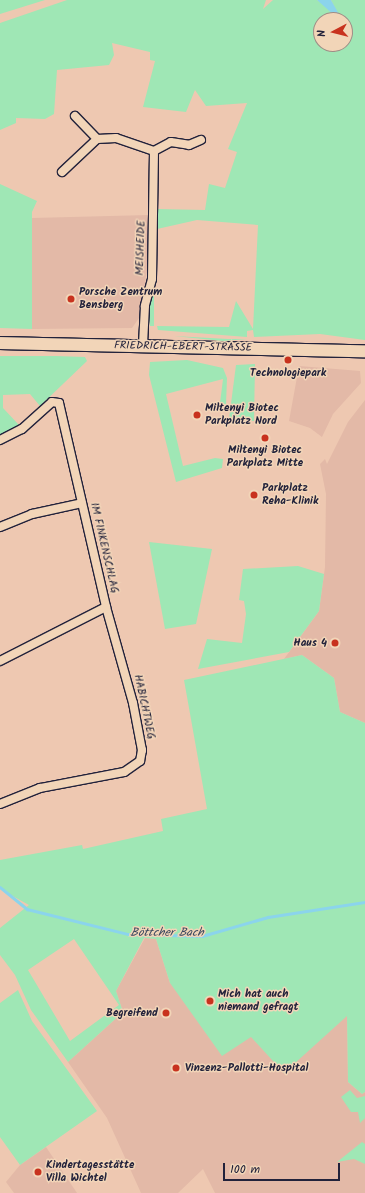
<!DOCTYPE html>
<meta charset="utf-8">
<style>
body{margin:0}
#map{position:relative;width:365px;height:1193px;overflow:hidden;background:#eec8b1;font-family:Kalam,sans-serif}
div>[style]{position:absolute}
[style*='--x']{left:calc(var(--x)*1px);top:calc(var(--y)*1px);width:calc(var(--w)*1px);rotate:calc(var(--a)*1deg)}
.built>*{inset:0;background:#e3b9a7}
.green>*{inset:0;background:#9fe7b5}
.water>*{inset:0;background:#8bd4ec}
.stream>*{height:2.5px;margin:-1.25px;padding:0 1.25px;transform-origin:1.25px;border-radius:1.25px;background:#8bd4ec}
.roads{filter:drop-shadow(1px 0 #22223b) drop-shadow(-1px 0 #22223b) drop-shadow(0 1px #22223b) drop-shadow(0 -1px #22223b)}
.minor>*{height:8px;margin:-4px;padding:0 4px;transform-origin:4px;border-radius:4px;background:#f2d5b8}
.secondary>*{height:12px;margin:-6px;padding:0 6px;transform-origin:6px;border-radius:6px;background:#f2d5b8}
.dots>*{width:11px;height:11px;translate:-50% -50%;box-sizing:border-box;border:2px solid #f2d5b8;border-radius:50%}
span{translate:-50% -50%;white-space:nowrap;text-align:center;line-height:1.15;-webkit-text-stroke:3px #f2d5b8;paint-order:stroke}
.street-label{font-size:11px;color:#22223b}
.poi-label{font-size:11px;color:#22223b;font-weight:700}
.left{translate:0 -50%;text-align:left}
.right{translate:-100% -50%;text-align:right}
.water-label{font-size:12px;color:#37465e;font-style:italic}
.north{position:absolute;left:313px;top:12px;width:40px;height:40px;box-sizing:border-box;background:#f2d5b8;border:1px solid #9f8d86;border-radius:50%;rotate:263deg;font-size:11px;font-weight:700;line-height:16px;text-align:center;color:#22223b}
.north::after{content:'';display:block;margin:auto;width:14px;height:18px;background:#c8321e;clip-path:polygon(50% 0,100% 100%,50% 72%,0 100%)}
.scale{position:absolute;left:223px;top:1163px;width:117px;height:18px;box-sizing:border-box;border:2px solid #22223b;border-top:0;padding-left:5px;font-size:12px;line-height:14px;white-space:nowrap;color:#22223b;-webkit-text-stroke:3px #f2d5b8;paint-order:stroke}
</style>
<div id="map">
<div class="built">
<div style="clip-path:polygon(149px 215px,149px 259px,139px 318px,132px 328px,32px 329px,32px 218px)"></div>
<div style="clip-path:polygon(299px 366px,360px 371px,361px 383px,333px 414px,322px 437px,310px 428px,289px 421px)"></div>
<div style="clip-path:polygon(365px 400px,365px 723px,340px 712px,334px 678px,302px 655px,284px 659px,319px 611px,325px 567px,326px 494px,320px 464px,325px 459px,327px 464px,348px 422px)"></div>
<div style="clip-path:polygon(145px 938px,156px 939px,170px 983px,256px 1039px,283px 1073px,347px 1015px,348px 1082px,362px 1094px,365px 1092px,365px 1193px,215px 1193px,203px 1169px,178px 1193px,141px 1193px,107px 1118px,68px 1062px,123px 1012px,116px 991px)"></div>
<div style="clip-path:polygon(46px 1147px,77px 1193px,14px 1193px,6px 1182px,20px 1165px)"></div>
</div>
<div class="green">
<div style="clip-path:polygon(0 0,45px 0,0 14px)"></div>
<div style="clip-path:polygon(evenodd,67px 0,266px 0,263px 9px,273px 0,317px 0,339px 16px,331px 0,365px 0,365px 340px,320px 334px,254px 337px,253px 330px,247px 331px,247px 337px,158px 330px,157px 326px,229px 327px,236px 301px,253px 329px,258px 225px,197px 220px,157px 229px,157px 209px,205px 210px,209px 184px,225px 188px,237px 152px,228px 149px,247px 103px,206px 106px,195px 90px,186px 112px,143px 107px,155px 61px,150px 60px,150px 52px,112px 43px,114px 55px,109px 65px,57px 70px,54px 114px,45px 119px,16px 118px,16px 123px,0 130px,0 23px,67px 0,321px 20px,345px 20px,345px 44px,321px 44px,321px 20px)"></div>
<div style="clip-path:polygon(0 184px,37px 201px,32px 212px,32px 329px,0 328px)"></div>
<div style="clip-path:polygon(154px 289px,154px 326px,150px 326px,148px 308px)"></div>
<div style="clip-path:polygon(174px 336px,228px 339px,247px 339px,223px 341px)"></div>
<div style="clip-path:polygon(0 356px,56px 356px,85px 357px,87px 361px,40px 406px,30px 394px,3px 395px,3px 408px,19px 425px,0 436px)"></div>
<div style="clip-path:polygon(187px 360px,223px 368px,227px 378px,226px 405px,220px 403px,223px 379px,166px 394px,183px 466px,215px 458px,223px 459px,222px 468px,176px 482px,149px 375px,150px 362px)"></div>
<div style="clip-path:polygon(255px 364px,254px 421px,229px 419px,236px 365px)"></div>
<div style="clip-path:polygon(149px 542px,212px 549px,196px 624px,165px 629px)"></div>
<div style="clip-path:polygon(298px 566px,324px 574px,319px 611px,289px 652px,198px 669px,207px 639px,242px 643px,246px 614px,244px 601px,239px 600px,243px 569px)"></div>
<div style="clip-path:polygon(evenodd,302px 655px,334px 678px,340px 712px,365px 723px,365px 1092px,362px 1094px,348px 1082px,347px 1016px,284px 1073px,251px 1037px,222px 1056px,170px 983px,156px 939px,144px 938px,116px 991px,123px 1012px,68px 1062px,31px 1010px,15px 975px,0 955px,0 928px,29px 905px,0 889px,0 860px,82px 845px,83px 849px,163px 831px,161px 819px,207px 809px,184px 680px,302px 655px,74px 939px,119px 1005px,70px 1041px,28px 970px,74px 939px)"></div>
<div style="clip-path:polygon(18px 990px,32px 1021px,97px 1111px,20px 1165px,0 1137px,0 1003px)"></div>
<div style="clip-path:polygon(350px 1090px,357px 1098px,365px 1096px,365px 1118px,360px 1123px,358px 1112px,351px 1112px,341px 1097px)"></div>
<div style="clip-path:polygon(362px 1142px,365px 1144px,365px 1164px,354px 1159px,337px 1162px)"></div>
</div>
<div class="water">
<div style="clip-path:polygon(317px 0,331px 0,340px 16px,334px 15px)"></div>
</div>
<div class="stream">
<div style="--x:0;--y:887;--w:35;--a:39"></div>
<div style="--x:27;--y:909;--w:104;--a:13.9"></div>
<div style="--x:128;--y:934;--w:74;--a:1.5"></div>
<div style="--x:202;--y:936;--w:69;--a:-16.1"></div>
<div style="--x:268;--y:917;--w:98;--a:-8.8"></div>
</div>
<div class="roads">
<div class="minor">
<div style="--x:75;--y:116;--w:32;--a:46"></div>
<div style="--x:154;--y:151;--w:19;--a:-28"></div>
<div style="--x:171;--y:142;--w:18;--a:9"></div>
<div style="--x:189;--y:145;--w:13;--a:-23"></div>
<div style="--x:62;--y:172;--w:48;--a:-43.3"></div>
<div style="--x:97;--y:139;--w:19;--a:-3"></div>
<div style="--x:116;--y:138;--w:40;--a:18.9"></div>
<div style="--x:154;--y:151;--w:128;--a:90.9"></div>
<div style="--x:152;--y:279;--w:28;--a:105"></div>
<div style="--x:145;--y:306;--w:39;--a:93"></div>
<div style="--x:0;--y:440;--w:25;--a:-27"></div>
<div style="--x:22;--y:429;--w:40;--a:-42"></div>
<div style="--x:52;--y:402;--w:7;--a:8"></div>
<div style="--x:59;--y:403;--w:209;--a:77"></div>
<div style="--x:106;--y:607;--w:100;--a:74.3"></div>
<div style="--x:133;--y:703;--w:48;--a:79.2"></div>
<div style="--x:142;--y:750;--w:11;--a:100"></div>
<div style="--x:140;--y:761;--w:19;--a:145"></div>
<div style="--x:124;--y:772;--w:86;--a:169.2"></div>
<div style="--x:40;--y:788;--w:43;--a:158.2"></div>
<div style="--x:0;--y:527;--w:35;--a:-22"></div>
<div style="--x:32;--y:514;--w:51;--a:-12.4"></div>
<div style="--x:0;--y:661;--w:119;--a:-27"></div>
</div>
<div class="secondary">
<div style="--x:0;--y:343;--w:365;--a:1.3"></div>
</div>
</div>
<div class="dots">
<div style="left:71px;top:299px;background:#c8321e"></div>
<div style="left:288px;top:360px;background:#c8321e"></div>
<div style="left:197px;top:415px;background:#c8321e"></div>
<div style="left:265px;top:438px;background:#c8321e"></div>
<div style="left:254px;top:495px;background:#c8321e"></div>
<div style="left:335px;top:643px;background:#c8321e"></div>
<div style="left:210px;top:1001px;background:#c8321e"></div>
<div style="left:166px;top:1013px;background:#c8321e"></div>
<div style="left:176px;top:1068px;background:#c8321e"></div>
<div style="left:38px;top:1172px;background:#c8321e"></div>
</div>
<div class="street-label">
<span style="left:141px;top:248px;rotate:-88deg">MEISHEIDE</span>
<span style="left:183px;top:347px;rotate:1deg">FRIEDRICH-EBERT-STRASSE</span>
<span style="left:104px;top:548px;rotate:77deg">IM FINKENSCHLAG</span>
<span style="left:144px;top:707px;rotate:78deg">HABICHTWEG</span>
</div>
<div class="poi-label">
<span class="left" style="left:79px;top:299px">Porsche Zentrum<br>Bensberg</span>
<span style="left:288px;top:373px">Technologiepark</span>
<span class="left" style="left:205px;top:415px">Miltenyi Biotec<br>Parkplatz Nord</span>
<span style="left:265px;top:457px">Miltenyi Biotec<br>Parkplatz Mitte</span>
<span class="left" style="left:262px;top:495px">Parkplatz<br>Reha-Klinik</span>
<span class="right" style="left:327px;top:643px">Haus 4</span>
<span class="left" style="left:218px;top:1001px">Mich hat auch<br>niemand gefragt</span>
<span class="right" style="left:158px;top:1013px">Begreifend</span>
<span class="left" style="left:185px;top:1068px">Vinzenz-Pallotti-Hospital</span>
<span class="left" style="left:46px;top:1172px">Kindertagesstätte<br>Villa Wichtel</span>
</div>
<div class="water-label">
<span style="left:167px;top:933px">Böttcher Bach</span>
</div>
<div class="north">N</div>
<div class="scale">100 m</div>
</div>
